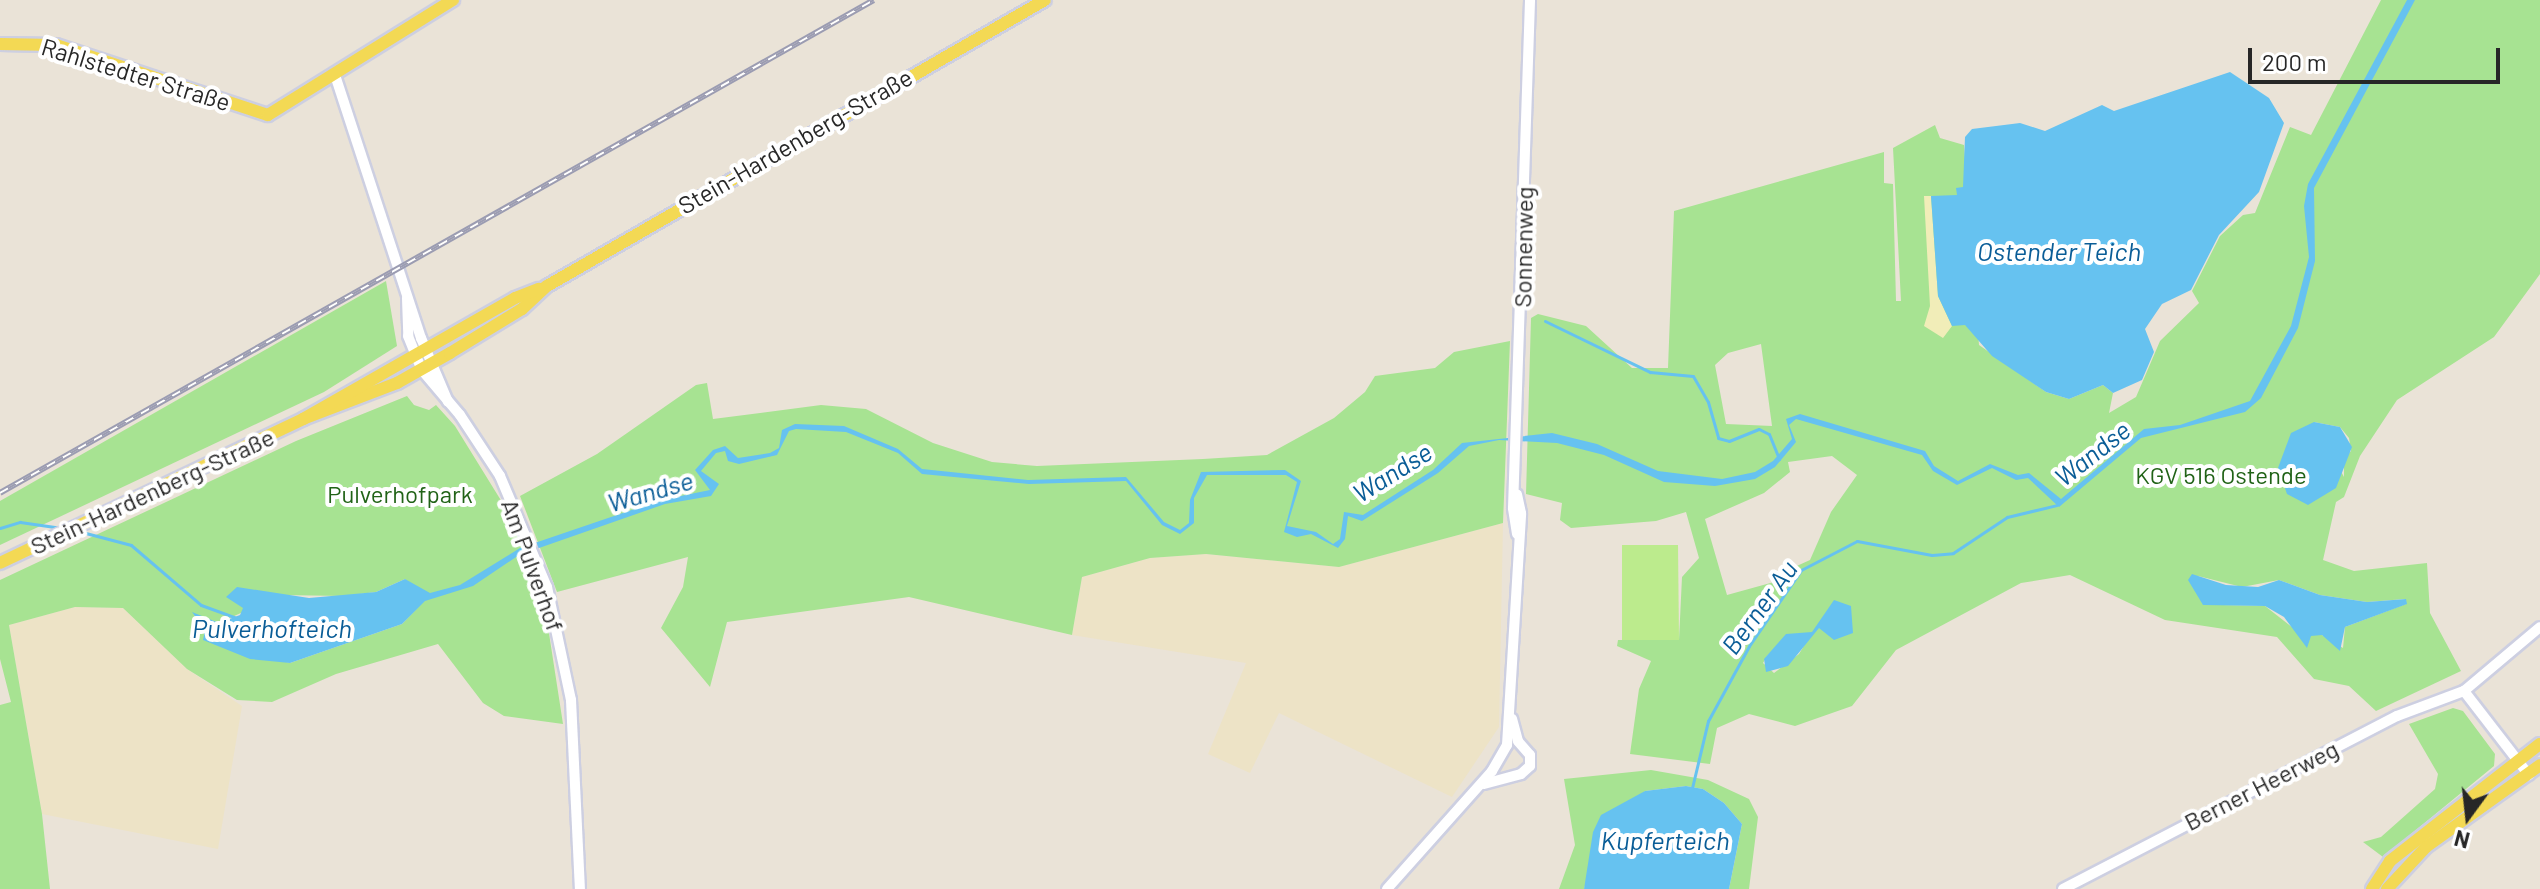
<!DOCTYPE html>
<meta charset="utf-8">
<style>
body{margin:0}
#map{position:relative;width:2540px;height:889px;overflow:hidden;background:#eae3d7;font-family:Barlow,sans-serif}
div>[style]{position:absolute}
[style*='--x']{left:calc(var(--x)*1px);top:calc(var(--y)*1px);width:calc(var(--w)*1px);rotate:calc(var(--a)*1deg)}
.education>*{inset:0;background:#ede3c6}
.green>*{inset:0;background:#a7e392}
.sand>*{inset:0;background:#f1edb8}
.pitch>*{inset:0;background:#bceb8d}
.water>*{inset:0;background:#66c2f0}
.stream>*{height:3px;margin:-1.5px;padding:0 1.5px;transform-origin:1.5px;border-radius:1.5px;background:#66c2f0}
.roads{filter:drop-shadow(2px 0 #cdcfe1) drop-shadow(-2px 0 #cdcfe1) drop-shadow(0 2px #cdcfe1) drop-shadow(0 -2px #cdcfe1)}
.minor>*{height:10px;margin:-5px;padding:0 5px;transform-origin:5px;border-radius:5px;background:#fff}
.major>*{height:12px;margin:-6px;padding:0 6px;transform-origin:6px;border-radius:6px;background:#f3d954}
.rail>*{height:6px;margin-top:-3px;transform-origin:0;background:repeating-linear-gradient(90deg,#fff 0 9px,#9b9cb2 0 18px);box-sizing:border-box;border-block:2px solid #9b9cb2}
span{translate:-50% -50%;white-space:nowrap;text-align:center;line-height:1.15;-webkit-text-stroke:8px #fff;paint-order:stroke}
.street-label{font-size:24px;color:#272727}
.park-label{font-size:24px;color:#216317}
.water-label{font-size:26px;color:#0a5d97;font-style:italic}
.north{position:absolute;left:2428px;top:777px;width:80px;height:80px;-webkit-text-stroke:6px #fff;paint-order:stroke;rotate:195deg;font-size:22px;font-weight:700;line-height:32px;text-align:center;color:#272727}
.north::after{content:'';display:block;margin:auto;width:28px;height:36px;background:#272727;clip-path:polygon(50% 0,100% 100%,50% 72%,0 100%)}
.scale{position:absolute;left:2248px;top:48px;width:252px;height:36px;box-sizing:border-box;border:4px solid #272727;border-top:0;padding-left:10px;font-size:24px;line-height:28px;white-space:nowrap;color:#272727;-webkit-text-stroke:6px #fff;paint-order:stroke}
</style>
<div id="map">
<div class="education">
<div style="clip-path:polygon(1503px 523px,1499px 727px,1452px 797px,1279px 713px,1250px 773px,1208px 754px,1246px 663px,1072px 635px,1082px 577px,1150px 558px,1205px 554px,1339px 567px)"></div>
<div style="clip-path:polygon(75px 607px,123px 608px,187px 669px,242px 706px,218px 849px,42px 814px,9px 625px)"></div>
</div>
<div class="green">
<div style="clip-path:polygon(evenodd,2381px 0,2540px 0,2540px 274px,2494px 337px,2397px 400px,2360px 456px,2344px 497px,2336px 502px,2323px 560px,2354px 571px,2427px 563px,2430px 613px,2461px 671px,2376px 711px,2349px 686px,2314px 679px,2277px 637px,2165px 620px,2070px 575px,2021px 583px,1896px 650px,1852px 706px,1795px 726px,1749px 714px,1717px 728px,1710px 764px,1630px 754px,1639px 689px,1651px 661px,1617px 646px,1618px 640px,1679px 640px,1682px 577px,1699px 558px,1686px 512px,1656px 521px,1571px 528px,1560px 520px,1562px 503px,1526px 494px,1531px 318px,1538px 314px,1586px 326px,1632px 368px,1668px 368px,1674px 211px,1884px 152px,1884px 183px,1893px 184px,1896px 301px,1901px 301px,1893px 148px,1935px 125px,1940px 138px,1964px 145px,1979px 345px,2046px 392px,2069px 399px,2103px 385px,2113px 393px,2109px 413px,2136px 397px,2160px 341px,2199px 303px,2192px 291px,2220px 236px,2243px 215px,2255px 213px,2290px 127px,2311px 135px,2381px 0,1761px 344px,1772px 426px,1726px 424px,1715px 365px,1728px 353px,1761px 344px,2381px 0,2314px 422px,2340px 427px,2349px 438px,2351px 451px,2344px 460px,2344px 477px,2314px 422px,2381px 0,1832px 456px,1857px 475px,1831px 512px,1810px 560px,1779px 574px,1774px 582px,1727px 595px,1705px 519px,1764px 493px,1790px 472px,1788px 462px,1832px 456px,2381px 0,2198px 576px,2242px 587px,2279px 580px,2320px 595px,2367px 602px,2405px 599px,2406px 604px,2345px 627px,2343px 648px,2322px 635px,2297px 631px,2265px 606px,2222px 605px,2199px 592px,2198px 576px,2381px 0,1800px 633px,1811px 634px,1799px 654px,1774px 673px,1763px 663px,1767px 656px,1784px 638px,1800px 633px)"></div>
<div style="clip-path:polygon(386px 281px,397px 346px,324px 392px,0 545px,0 501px)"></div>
<div style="clip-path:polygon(1510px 341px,1503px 523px,1339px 567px,1206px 554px,1150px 558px,1082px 577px,1072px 635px,909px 597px,727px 622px,710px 687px,661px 628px,683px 587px,688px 557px,557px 592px,520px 496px,597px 454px,696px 385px,707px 383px,713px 419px,821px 405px,866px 409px,933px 443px,992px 462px,1037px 466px,1203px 459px,1267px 455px,1334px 418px,1365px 392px,1375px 376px,1435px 368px,1454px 352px)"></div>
<div style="clip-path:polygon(evenodd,407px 396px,414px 405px,429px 410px,436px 405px,455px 426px,510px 515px,546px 614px,563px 724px,504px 716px,483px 703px,438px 644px,336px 674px,272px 702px,237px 700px,187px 669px,123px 608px,75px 607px,9px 625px,42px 814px,50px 889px,0 889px,0 705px,11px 702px,0 659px,0 580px,296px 441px,407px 396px,405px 579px,424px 601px,402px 624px,290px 663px,204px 640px,205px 630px,194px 614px,219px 623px,280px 595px,343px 596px,376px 592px,405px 579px)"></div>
<div style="clip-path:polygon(2453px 708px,2463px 711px,2495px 754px,2494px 766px,2383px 857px,2363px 842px,2381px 837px,2435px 789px,2438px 774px,2409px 724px)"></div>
<div style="clip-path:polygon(1651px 770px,1708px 780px,1749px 799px,1758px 817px,1749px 889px,1729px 889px,1742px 824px,1724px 803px,1703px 789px,1686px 786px,1645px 791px,1589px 870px,1584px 889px,1559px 889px,1575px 845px,1564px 779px)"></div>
</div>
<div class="sand">
<div style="clip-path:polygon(1924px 196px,1931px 196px,1938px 296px,1952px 326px,1943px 338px,1924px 326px,1930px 306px)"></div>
</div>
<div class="pitch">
<div style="clip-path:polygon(1622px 545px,1678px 545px,1679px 640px,1622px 640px)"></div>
</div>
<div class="water">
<div style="clip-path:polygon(2407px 0,2415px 0,2314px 188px,2315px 261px,2298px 328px,2261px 398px,2245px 412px,2141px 438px,2059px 507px,2028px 478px,2016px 480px,1992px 468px,1957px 485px,1933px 471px,1922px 455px,1796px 419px,1789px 425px,1796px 442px,1775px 467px,1755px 479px,1715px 486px,1664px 482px,1604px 455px,1557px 443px,1499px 440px,1469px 446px,1438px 473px,1362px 521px,1348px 516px,1345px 539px,1338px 548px,1311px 534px,1297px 537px,1284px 532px,1297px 482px,1286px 475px,1207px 475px,1194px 498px,1194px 523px,1180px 534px,1162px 525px,1126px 481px,1029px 484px,922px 474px,898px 453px,846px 432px,796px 429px,789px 431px,777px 455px,739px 464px,728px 461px,725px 451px,716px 453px,701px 471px,719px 484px,711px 496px,665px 504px,519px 555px,473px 586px,425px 601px,402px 624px,290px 663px,250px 659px,203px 640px,205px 630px,192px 612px,219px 623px,240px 615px,243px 608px,226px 597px,237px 587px,309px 598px,376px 592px,405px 579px,430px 593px,460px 585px,520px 548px,661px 500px,710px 490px,695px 470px,713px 450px,725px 446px,738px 458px,770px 453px,779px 448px,782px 430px,795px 424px,844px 426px,898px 449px,922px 469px,1028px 480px,1126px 477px,1164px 522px,1180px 530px,1189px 523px,1190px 500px,1201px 472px,1285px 470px,1301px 481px,1287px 526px,1316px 532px,1333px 544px,1340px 539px,1344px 512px,1363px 515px,1433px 470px,1462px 443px,1552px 433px,1597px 444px,1658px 471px,1722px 479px,1755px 472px,1773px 461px,1792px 439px,1786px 419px,1800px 414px,1925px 451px,1934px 466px,1958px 481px,1990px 464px,2018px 475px,2029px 473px,2061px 499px,2144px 429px,2180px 425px,2250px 401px,2291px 326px,2309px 257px,2304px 206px,2308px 184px)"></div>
<div style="clip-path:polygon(2230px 72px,2269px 98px,2284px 123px,2259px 192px,2219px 235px,2191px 290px,2162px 304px,2145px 329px,2154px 352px,2142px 380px,2113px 393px,2103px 385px,2069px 399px,2046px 392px,1992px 356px,1965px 325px,1952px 326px,1938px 296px,1931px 196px,1957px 195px,1956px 188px,1963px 187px,1965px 137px,1972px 129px,2020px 123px,2045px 131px,2102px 105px,2114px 111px)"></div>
<div style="clip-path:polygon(2314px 422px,2340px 427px,2352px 447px,2336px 488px,2308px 505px,2287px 494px,2278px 468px,2291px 433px)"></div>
<div style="clip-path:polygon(2192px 574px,2226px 585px,2258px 587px,2279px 580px,2320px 595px,2367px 602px,2406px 599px,2407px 604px,2345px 627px,2340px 651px,2322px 635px,2311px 636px,2307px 648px,2284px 617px,2265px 606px,2203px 605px,2188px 580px)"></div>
<div style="clip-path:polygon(1834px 600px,1851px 606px,1853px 633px,1834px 640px,1819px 628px,1788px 666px,1766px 672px,1764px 659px,1786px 634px,1812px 632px)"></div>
<div style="clip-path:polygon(1686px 786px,1703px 789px,1724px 803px,1742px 824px,1729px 889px,1584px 889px,1593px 832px,1601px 815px,1645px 791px)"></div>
</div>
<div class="stream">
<div style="--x:1545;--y:321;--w:117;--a:25.9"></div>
<div style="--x:1650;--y:372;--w:43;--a:5.3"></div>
<div style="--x:1693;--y:376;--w:30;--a:60"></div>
<div style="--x:1708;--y:402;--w:37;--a:74"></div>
<div style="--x:1718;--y:438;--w:11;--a:15"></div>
<div style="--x:1729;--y:441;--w:32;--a:-22"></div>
<div style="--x:1759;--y:429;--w:11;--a:27"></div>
<div style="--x:1769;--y:434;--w:27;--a:68"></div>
<div style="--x:0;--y:528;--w:21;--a:-17"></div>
<div style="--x:20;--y:522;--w:42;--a:8.1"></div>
<div style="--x:78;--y:531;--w:55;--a:14.8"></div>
<div style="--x:131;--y:545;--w:92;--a:40.6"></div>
<div style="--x:201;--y:605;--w:37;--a:20"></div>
<div style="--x:1692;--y:788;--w:69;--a:-76.6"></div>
<div style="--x:1708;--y:721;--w:85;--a:-61.3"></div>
<div style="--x:1749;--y:646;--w:92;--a:-55.6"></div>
<div style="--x:1801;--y:570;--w:63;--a:-27.4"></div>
<div style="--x:1857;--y:541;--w:76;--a:10.6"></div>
<div style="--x:1932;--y:555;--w:21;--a:-5"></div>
<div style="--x:1953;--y:553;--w:65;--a:-33.7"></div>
<div style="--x:2007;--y:517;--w:51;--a:-13.5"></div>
</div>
<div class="roads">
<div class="minor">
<div style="--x:335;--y:75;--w:277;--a:71.9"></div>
<div style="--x:421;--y:338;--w:69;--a:67.1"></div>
<div style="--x:407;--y:298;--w:38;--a:88"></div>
<div style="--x:408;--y:336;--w:35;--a:68"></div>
<div style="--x:421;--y:369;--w:60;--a:49.7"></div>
<div style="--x:460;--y:415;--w:73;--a:56.7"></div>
<div style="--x:500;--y:476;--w:121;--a:67.1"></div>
<div style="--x:547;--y:587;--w:116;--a:78"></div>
<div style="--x:571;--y:700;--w:189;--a:87.3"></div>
<div style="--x:1517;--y:534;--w:26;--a:-99"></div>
<div style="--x:1513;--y:508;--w:508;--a:-88.08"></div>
<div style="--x:2464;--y:691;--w:106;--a:52.3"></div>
<div style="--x:1484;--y:784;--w:38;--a:-15"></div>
<div style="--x:1521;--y:774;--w:12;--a:-42"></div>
<div style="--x:1530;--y:766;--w:11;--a:-90"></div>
<div style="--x:1530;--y:755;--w:18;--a:-131"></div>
<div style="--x:1518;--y:741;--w:23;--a:-105"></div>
<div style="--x:1387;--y:889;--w:158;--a:-48.3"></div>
<div style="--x:1492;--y:771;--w:30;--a:-60"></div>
<div style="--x:1507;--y:745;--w:232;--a:-86.5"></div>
<div style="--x:1521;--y:513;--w:19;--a:-102"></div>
<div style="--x:2063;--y:889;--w:376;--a:-27.4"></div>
<div style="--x:2397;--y:716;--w:72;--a:-20.5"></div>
<div style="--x:2464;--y:691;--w:99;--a:-40.1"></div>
</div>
<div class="major">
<div style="--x:0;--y:44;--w:56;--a:1"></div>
<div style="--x:56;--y:45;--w:223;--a:18.3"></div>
<div style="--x:268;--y:115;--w:218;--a:-31.9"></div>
<div style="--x:303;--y:419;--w:101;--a:-21"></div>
<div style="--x:397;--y:383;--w:61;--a:-29.5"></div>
<div style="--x:450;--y:353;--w:84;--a:-31.4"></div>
<div style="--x:522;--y:309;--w:34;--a:-43"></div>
<div style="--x:547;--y:286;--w:574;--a:-29.87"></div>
<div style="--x:0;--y:563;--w:335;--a:-25.4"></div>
<div style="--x:303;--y:419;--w:244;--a:-29.7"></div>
<div style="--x:515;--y:298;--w:26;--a:-21"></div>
<div style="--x:2372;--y:889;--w:33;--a:-57"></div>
<div style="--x:2390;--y:861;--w:190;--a:-38"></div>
<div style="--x:2387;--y:889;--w:57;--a:-47.1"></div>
<div style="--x:2426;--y:847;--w:140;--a:-35.7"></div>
</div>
</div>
<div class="rail">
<div style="--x:0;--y:493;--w:1003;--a:-29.43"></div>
</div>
<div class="street-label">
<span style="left:136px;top:74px;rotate:17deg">Rahlstedter Straße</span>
<span style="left:795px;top:141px;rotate:-30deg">Stein-Hardenberg-Straße</span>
<span style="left:1523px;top:247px;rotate:-89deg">Sonnenweg</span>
<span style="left:152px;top:491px;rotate:-25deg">Stein-Hardenberg-Straße</span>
<span style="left:533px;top:565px;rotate:70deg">Am Pulverhof</span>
<span style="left:2261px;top:785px;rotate:-27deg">Berner Heerweg</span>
</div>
<div class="park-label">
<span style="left:2221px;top:475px">KGV 516 Ostende</span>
<span style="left:400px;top:494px">Pulverhofpark</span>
</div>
<div class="water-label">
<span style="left:2059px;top:251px">Ostender Teich</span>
<span style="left:2092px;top:453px;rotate:-38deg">Wandse</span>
<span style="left:1392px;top:472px;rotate:-32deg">Wandse</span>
<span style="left:650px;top:491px;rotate:-16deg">Wandse</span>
<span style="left:1759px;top:607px;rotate:-54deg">Berner Au</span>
<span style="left:272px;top:628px">Pulverhofteich</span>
<span style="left:1665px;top:840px">Kupferteich</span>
</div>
<div class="north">N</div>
<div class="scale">200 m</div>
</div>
